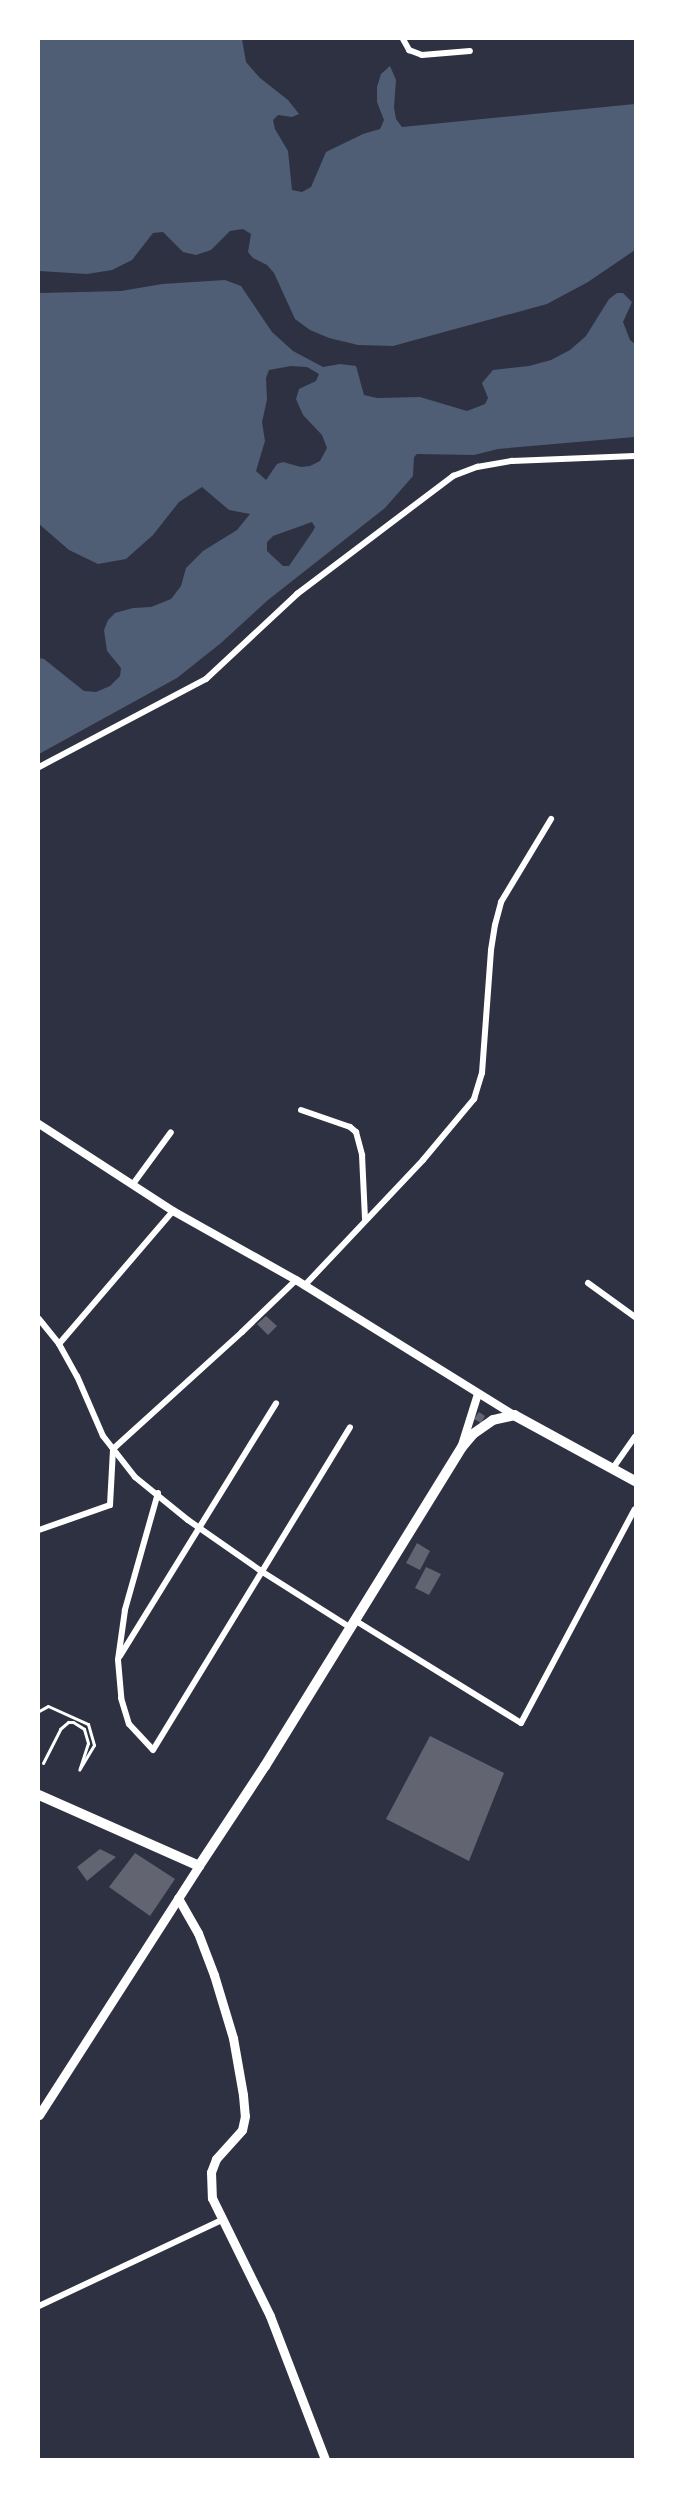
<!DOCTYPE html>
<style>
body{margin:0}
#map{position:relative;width:674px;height:2498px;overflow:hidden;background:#2d3142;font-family:Lato,sans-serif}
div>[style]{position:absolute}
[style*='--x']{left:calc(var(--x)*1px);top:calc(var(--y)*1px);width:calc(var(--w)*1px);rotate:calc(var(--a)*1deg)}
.water>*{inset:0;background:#4f5d75}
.building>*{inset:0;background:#626471}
.service>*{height:3px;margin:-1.5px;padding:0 1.5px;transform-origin:1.5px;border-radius:1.5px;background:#fff}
.minor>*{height:6px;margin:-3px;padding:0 3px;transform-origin:3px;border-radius:3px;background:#fff}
.tertiary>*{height:8px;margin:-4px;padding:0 4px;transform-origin:4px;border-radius:4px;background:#fff}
.secondary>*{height:9px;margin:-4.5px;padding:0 4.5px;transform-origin:4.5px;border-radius:4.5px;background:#fff}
.primary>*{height:10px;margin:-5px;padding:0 5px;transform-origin:5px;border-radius:5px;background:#fff}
span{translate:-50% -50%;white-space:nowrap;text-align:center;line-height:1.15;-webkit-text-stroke:6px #fff;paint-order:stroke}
.frame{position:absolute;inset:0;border:40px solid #fff;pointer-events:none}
</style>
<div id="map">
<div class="water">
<div style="clip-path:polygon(39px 39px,242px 39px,246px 62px,260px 78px,288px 100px,299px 114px,292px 117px,278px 115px,273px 120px,275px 129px,288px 151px,292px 190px,302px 192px,311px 187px,326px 152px,363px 134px,380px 129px,384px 120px,377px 102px,377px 87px,381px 74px,390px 66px,396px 80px,394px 107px,396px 119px,402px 127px,635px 104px,635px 250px,588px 282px,547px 304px,393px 346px,358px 345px,329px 338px,310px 330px,295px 319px,274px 273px,267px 265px,253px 258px,248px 252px,251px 234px,243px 229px,230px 231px,211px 250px,196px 255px,183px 252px,163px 232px,153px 233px,132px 260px,112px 270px,87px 274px,39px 271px)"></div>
<div style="clip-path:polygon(evenodd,225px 280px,241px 286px,272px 332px,293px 351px,323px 367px,340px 364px,356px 366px,364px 395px,377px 398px,420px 397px,467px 411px,485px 404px,488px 398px,482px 383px,493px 370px,529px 366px,551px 360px,570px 350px,586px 336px,609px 299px,617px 293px,623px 293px,632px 302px,623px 322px,630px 340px,635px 344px,635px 437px,498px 449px,474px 455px,417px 454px,414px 457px,413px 476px,385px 508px,268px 600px,221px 643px,177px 678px,39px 754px,39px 658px,44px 659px,84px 691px,96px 692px,110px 686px,120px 676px,121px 668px,107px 651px,104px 630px,108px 620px,115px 613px,133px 608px,151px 607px,171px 599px,181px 586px,186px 568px,203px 551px,237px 530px,250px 514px,229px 510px,202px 487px,179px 502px,153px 535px,126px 559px,98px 564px,69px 550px,39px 524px,39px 293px,121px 291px,162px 284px,225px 280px,291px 366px,307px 367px,319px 374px,316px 381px,299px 389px,296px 399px,303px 415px,322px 435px,327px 448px,320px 461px,310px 466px,301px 467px,283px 462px,277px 464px,266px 480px,256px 471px,265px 441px,262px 422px,267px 400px,266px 378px,269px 370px,291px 366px,225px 280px,312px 522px,315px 527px,313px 531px,289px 566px,283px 566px,267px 551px,267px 542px,273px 536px,312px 522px)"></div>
</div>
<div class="building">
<div style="clip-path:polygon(266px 1316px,277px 1326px,268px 1335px,257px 1324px)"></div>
<div style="clip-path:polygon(479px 1412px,485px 1416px,481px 1423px,474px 1419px)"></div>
<div style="clip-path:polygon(417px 1543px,430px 1551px,420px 1570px,406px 1563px)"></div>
<div style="clip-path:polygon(426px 1567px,441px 1574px,429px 1595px,415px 1588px)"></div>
<div style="clip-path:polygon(430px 1736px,504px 1773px,469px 1861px,386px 1819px)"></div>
<div style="clip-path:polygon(100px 1849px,116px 1857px,87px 1881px,77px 1867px)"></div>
<div style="clip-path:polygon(135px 1853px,175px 1879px,150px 1916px,109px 1887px)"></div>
</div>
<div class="service">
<div style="--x:39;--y:1711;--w:10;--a:-29"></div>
<div style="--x:48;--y:1706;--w:44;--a:24.2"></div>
<div style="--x:88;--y:1724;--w:22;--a:74"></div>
<div style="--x:94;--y:1745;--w:27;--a:121"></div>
<div style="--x:43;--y:1763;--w:38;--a:-63"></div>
<div style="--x:60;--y:1729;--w:11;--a:-41"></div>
<div style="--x:68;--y:1722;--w:5;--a:0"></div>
<div style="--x:73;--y:1722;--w:13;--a:32"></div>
<div style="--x:84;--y:1729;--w:15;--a:74"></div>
<div style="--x:88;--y:1743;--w:28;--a:108"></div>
</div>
<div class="minor">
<div style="--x:403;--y:39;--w:13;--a:61"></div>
<div style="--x:409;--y:50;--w:14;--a:21"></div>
<div style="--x:422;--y:55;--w:48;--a:-4.8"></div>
<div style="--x:39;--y:767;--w:189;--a:-27.8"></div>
<div style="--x:206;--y:679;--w:125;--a:-43"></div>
<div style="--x:297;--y:594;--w:196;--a:-37.1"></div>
<div style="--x:453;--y:476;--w:26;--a:-21"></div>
<div style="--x:477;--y:467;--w:36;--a:-10"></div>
<div style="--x:512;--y:461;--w:123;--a:-2.3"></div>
<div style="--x:301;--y:1110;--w:52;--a:19.1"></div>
<div style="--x:350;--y:1127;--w:8;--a:40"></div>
<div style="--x:356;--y:1132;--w:24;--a:75"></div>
<div style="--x:362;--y:1155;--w:64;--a:87.3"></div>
<div style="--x:133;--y:1184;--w:64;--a:-53.8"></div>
<div style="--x:588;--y:1283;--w:58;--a:35.9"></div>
<div style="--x:304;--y:1286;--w:173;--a:-46.6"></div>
<div style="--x:423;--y:1160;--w:80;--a:-50.1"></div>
<div style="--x:474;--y:1099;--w:27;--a:-73"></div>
<div style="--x:482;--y:1073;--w:123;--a:-85.8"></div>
<div style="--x:491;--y:950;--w:25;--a:-81"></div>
<div style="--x:495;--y:925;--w:24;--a:-75"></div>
<div style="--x:501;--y:902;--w:97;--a:-58.9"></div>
<div style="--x:39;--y:1319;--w:32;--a:51"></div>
<div style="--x:59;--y:1344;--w:37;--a:61"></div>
<div style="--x:77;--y:1376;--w:65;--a:66.6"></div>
<div style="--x:103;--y:1436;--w:52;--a:52"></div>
<div style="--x:135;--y:1477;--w:68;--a:39.1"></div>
<div style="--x:188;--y:1520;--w:89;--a:34.9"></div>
<div style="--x:261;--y:1571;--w:107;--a:32.3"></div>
<div style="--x:59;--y:1344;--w:175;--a:-49.4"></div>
<div style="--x:613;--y:1468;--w:38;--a:-55"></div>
<div style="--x:158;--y:1493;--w:122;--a:105.8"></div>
<div style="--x:125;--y:1610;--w:50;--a:98"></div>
<div style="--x:118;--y:1660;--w:38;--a:85"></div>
<div style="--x:121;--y:1698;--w:27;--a:73"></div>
<div style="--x:129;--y:1724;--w:35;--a:47"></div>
<div style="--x:153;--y:1750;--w:378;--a:-58.6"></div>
<div style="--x:39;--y:1530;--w:75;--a:-19.4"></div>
<div style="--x:110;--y:1505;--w:56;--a:-86.9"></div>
<div style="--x:113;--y:1449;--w:174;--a:-42.2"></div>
<div style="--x:242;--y:1332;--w:75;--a:-43.9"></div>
<div style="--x:356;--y:1621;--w:194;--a:31.7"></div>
<div style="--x:521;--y:1723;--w:242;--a:-62"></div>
<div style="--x:120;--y:1656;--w:297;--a:-58.3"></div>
<div style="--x:39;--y:2306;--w:202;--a:-25.2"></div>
</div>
<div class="tertiary">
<div style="--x:39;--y:1124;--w:160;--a:33"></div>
<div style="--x:173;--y:1211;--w:141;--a:29.3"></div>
<div style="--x:296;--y:1280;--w:256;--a:31.8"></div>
<div style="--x:462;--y:1445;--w:53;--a:-72.6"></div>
</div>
<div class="secondary">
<div style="--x:178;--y:1898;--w:40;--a:60.3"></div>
<div style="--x:198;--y:1933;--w:45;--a:69.1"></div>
<div style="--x:214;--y:1975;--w:66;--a:73.2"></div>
<div style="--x:233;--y:2038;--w:58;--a:80"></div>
<div style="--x:243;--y:2095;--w:21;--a:85"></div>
<div style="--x:245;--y:2116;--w:14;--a:102"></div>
<div style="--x:242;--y:2130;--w:39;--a:132"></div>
<div style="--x:216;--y:2159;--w:14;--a:111"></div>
<div style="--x:211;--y:2172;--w:26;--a:88"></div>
<div style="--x:212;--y:2198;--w:131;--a:63.8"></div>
<div style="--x:270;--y:2316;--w:153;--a:69"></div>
<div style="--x:39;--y:2115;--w:296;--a:-57.3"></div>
</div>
<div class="primary">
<div style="--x:39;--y:1795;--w:175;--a:23.9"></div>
<div style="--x:199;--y:1866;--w:120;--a:-56.6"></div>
<div style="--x:265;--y:1766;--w:375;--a:-58.3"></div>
<div style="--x:462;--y:1447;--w:17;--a:-50"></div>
<div style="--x:473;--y:1434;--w:24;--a:-35"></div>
<div style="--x:493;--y:1420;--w:22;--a:-13"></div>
<div style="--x:514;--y:1415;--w:138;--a:28.6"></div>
</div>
<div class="frame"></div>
</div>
